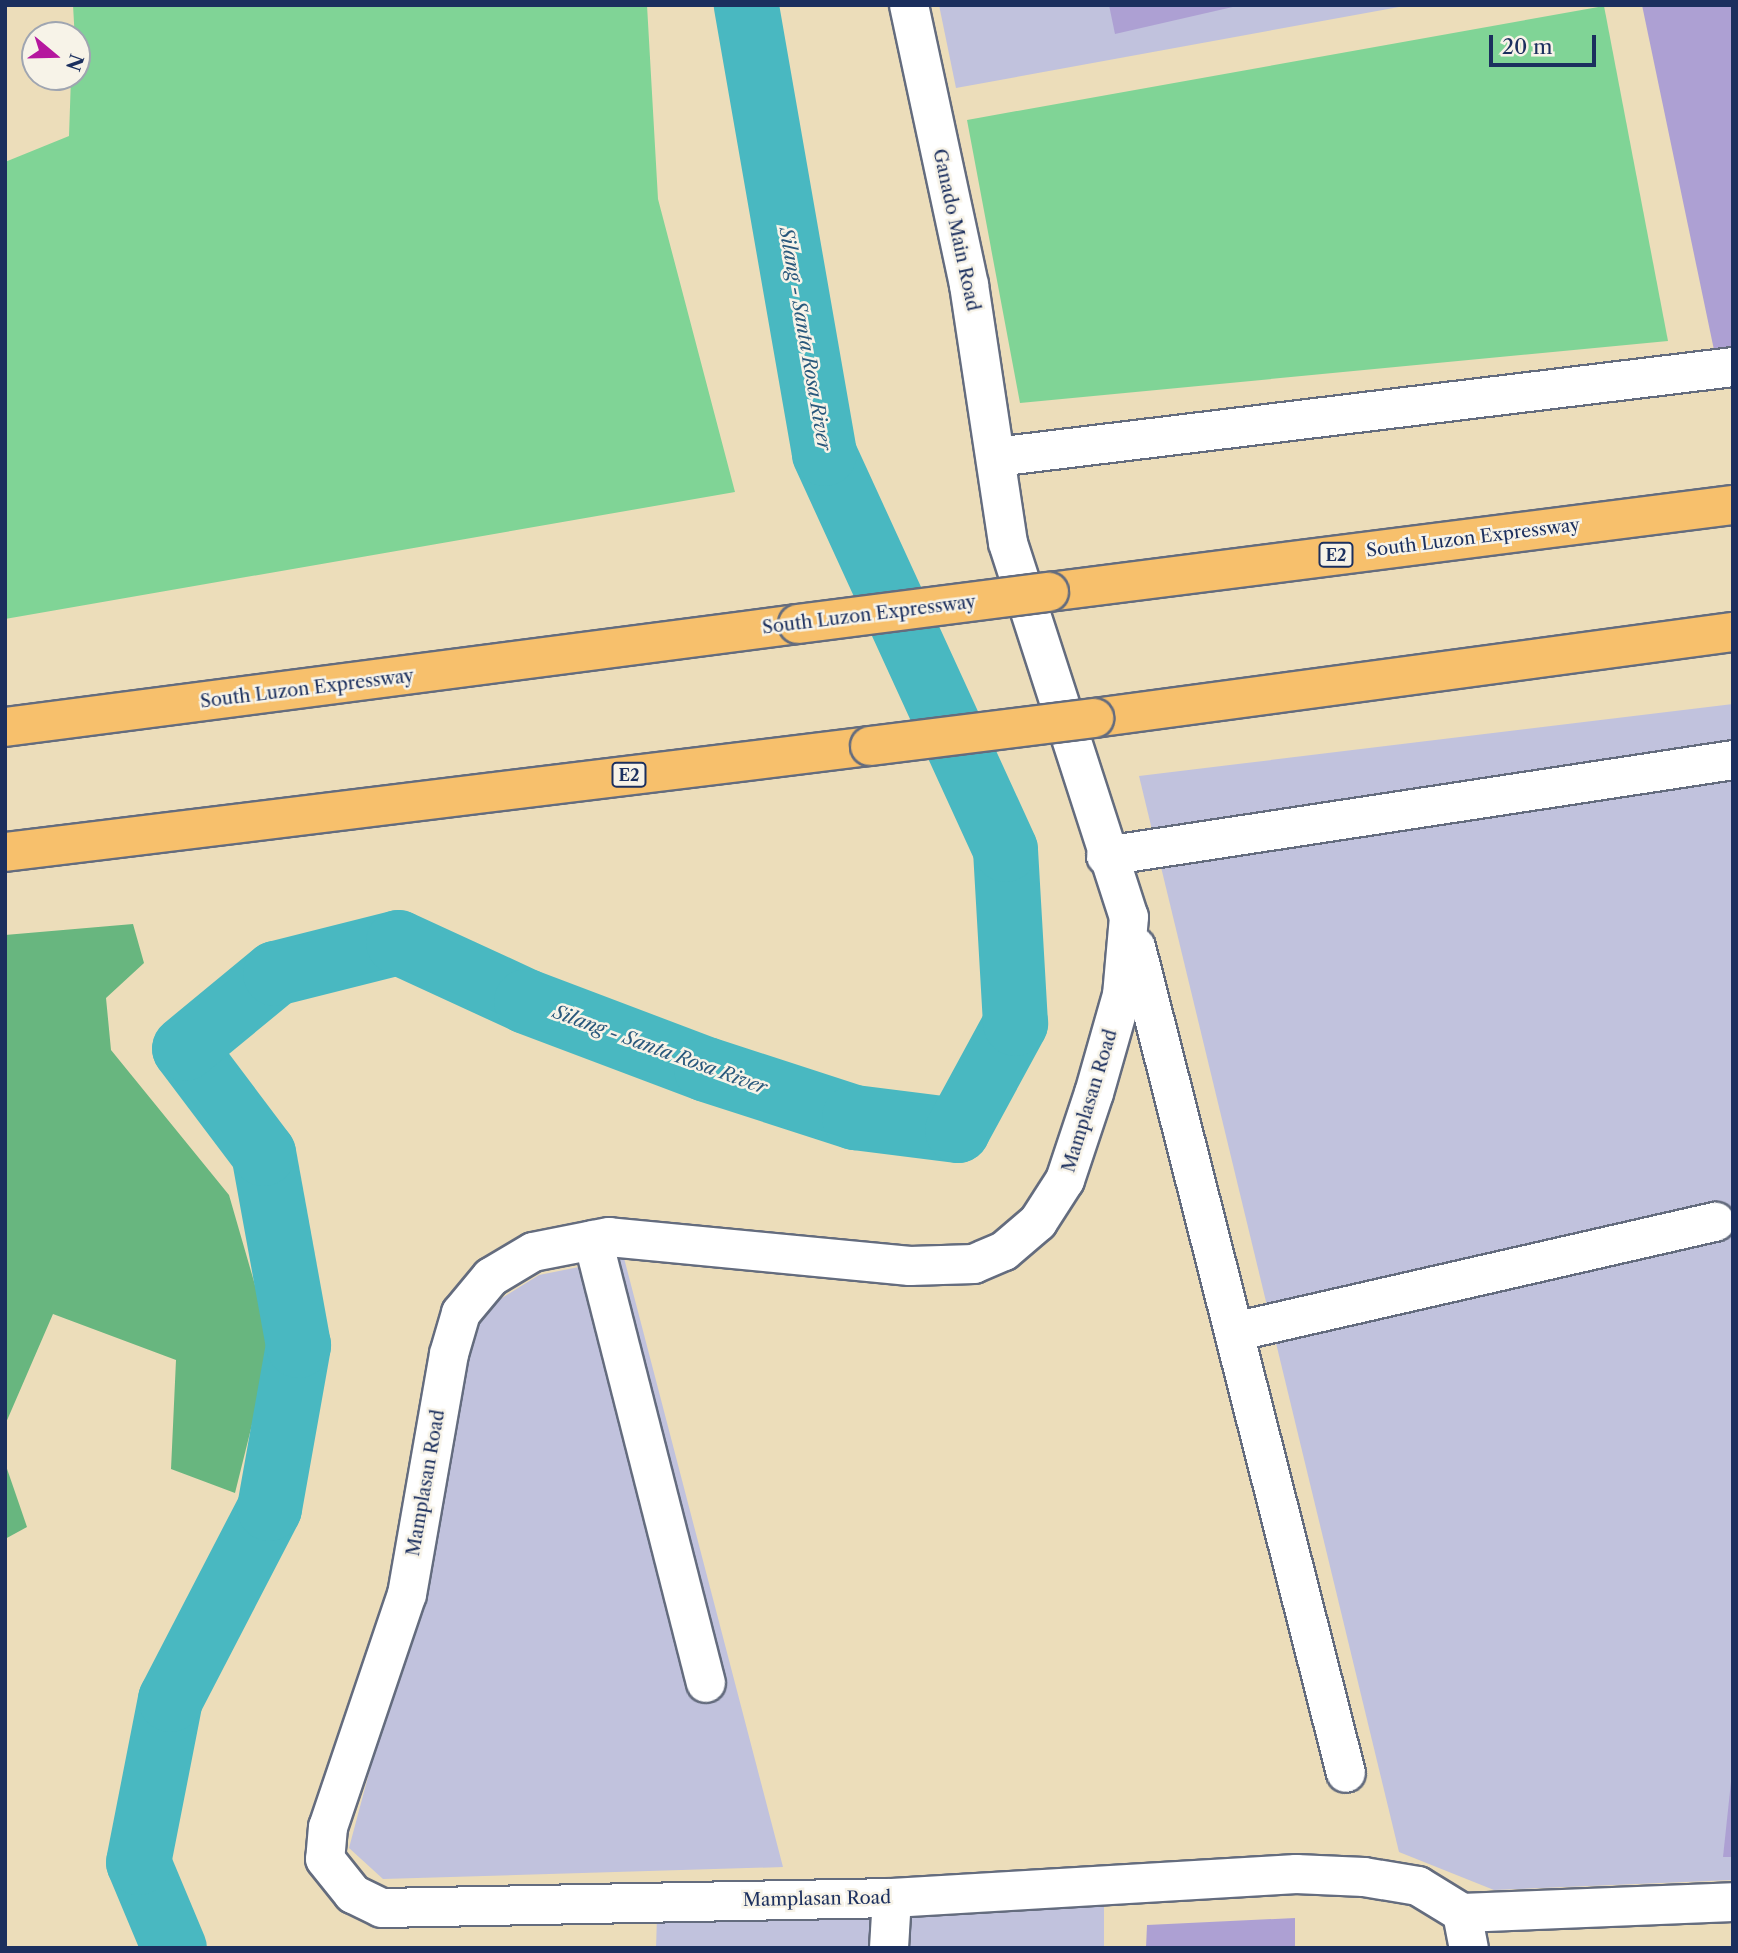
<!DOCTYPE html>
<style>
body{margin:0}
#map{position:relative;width:1738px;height:1953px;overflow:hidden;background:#ecddba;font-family:"Libre Caslon Text",serif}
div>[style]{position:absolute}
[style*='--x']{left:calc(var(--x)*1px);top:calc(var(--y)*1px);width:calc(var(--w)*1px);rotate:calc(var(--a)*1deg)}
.industrial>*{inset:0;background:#c1c2dd}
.green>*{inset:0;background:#80d496}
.forest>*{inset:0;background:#68b67f}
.river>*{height:65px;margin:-32.5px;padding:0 32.5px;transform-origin:32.5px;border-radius:32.5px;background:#49b8c1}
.building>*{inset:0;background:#ada0d3}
.roads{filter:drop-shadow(2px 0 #646c7e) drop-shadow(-2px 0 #646c7e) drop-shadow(0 2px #646c7e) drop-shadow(0 -2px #646c7e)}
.minor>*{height:38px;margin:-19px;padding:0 19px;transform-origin:19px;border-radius:19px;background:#fff}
.highway>*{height:38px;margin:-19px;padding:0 19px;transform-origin:19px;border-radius:19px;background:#f7c06c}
.bridges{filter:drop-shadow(2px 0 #646c7e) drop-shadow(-2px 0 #646c7e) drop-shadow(0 2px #646c7e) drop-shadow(0 -2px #646c7e)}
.highway-bridge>*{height:38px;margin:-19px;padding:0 19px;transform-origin:19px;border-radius:19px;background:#f7c06c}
span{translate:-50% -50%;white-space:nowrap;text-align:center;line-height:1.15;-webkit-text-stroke:5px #f7f3e8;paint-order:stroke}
.shield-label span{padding:2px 5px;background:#f7f3e8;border:2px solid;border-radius:5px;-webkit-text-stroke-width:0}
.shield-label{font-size:16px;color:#1b2f5e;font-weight:700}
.street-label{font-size:18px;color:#1b2f5e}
.water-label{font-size:19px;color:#29587c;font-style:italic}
.frame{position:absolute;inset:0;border:7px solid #1b2f5e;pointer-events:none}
.north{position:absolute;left:21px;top:21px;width:70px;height:70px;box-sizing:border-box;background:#f7f3e8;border:2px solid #9fa5b1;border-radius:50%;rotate:109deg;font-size:19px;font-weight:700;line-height:28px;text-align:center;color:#1b2f5e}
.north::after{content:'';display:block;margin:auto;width:24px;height:32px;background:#b5179e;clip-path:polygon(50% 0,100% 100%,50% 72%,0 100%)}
.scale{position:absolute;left:1489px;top:35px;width:107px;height:32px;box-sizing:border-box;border:4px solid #1b2f5e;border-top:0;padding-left:9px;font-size:21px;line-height:24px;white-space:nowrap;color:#1b2f5e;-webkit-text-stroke:5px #f7f3e8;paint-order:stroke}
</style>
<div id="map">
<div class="industrial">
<div style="clip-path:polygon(939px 5px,1410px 5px,956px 88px)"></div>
<div style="clip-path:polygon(1733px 704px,1733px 1880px,1494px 1890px,1399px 1852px,1139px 776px)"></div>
<div style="clip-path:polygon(624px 1258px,783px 1867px,383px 1879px,349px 1848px,428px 1552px,466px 1359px,486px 1308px,539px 1275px)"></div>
<div style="clip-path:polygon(1104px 1871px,1104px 1948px,656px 1948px,658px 1886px)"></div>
</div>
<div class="green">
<div style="clip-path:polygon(73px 5px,647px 5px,658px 199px,735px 492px,5px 619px,5px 162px,69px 136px,71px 77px,77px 77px)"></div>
<div style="clip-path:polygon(1604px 6px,1668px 341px,1020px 403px,967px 120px)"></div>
</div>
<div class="forest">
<div style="clip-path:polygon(133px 924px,144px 963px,106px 998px,111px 1050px,229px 1195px,272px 1344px,235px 1493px,171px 1469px,176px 1360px,53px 1314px,5px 1425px,5px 935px)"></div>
<div style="clip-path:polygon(5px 1463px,27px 1527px,5px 1539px)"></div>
</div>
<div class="river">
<div style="--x:174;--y:1948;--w:93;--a:-112.7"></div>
<div style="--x:138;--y:1862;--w:166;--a:-78.9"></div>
<div style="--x:170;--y:1699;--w:215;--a:-62.6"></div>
<div style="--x:269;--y:1508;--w:166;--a:-79.9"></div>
<div style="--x:298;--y:1345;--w:195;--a:-100.3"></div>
<div style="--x:263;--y:1153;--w:131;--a:-127"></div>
<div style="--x:184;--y:1048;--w:118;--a:-39.5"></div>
<div style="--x:275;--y:973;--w:127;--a:-14.1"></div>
<div style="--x:398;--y:942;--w:141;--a:24.7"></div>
<div style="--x:526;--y:1001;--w:192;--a:20.7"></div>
<div style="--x:706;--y:1069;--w:156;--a:18"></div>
<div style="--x:854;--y:1117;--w:104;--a:7.2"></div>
<div style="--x:957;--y:1130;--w:122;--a:-61.5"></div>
<div style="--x:1015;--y:1023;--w:174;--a:-93.3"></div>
<div style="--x:1005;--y:849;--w:435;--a:-114.6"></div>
<div style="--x:824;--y:453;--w:455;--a:-99.9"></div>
</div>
<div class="building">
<div style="clip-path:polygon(1109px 5px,1237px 5px,1237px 6px,1115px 34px)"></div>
<div style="clip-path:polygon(1642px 5px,1733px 5px,1733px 346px,1714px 350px)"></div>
<div style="clip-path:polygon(1731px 1782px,1733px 1857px,1723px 1857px)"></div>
<div style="clip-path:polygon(1295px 1918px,1295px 1948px,1146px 1948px,1147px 1925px)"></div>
</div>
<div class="roads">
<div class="minor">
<div style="--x:909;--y:5;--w:286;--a:77.9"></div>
<div style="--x:969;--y:285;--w:261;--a:81.4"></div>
<div style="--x:1008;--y:543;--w:393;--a:72.1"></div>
<div style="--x:1129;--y:917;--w:78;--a:95.1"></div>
<div style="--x:1122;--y:995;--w:102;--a:105.9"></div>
<div style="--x:1094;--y:1093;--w:92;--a:108.4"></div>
<div style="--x:1065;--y:1180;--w:50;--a:122.7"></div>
<div style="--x:1038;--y:1222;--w:45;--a:139.5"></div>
<div style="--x:1004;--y:1251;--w:33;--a:157"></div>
<div style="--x:974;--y:1264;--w:64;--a:178.2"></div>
<div style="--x:910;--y:1266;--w:302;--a:-174.5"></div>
<div style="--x:609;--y:1237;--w:77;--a:168.8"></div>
<div style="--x:533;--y:1252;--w:49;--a:149.2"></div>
<div style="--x:491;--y:1277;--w:47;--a:129.8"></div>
<div style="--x:461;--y:1313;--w:43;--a:106.3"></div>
<div style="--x:449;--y:1354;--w:244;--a:99.9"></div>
<div style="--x:407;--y:1594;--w:246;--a:108.7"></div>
<div style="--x:328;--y:1827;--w:32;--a:95"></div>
<div style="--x:325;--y:1859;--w:45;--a:51.3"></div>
<div style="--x:353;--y:1894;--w:32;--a:26"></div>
<div style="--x:382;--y:1908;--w:510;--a:-1.12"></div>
<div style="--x:892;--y:1898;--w:405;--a:-3.4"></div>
<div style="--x:1296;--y:1874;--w:68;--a:2.5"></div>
<div style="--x:1364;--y:1877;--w:55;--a:9.5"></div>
<div style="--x:1418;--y:1886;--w:52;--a:31.5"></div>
<div style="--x:1462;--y:1913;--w:36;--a:79"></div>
<div style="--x:996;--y:457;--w:742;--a:-6.96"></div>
<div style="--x:1106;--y:856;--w:634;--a:-8.7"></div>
<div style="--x:1136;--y:947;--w:852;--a:75.74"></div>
<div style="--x:593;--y:1240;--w:457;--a:75.7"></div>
<div style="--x:1234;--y:1332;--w:494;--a:-12.9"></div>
<div style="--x:1462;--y:1913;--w:271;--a:-2.3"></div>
<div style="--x:889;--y:1948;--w:50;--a:-86.6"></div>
</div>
<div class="highway">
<div style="--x:1049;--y:592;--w:690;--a:-7.25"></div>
<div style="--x:1094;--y:718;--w:645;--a:-7.67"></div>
<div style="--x:5;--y:727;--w:800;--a:-7.4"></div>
<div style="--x:5;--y:852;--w:871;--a:-6.99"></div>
</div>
</div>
<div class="bridges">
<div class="highway-bridge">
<div style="--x:798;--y:624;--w:253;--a:-7.3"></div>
<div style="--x:870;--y:746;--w:226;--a:-7.1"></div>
</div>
</div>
<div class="shield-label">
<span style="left:1336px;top:555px">E2</span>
<span style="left:629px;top:775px">E2</span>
</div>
<div class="street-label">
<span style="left:956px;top:230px;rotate:78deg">Ganado Main Road</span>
<span style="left:1473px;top:538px;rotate:-7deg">South Luzon Expressway</span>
<span style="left:869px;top:615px;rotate:-7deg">South Luzon Expressway</span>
<span style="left:307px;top:689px;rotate:-7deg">South Luzon Expressway</span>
<span style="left:1090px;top:1101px;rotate:-73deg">Mamplasan Road</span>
<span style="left:426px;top:1483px;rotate:-80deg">Mamplasan Road</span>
<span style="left:817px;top:1899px;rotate:-1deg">Mamplasan Road</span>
</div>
<div class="water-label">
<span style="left:805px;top:339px;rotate:80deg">Silang - Santa Rosa River</span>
<span style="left:660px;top:1050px;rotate:20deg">Silang - Santa Rosa River</span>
</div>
<div class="frame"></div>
<div class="north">N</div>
<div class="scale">20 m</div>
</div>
